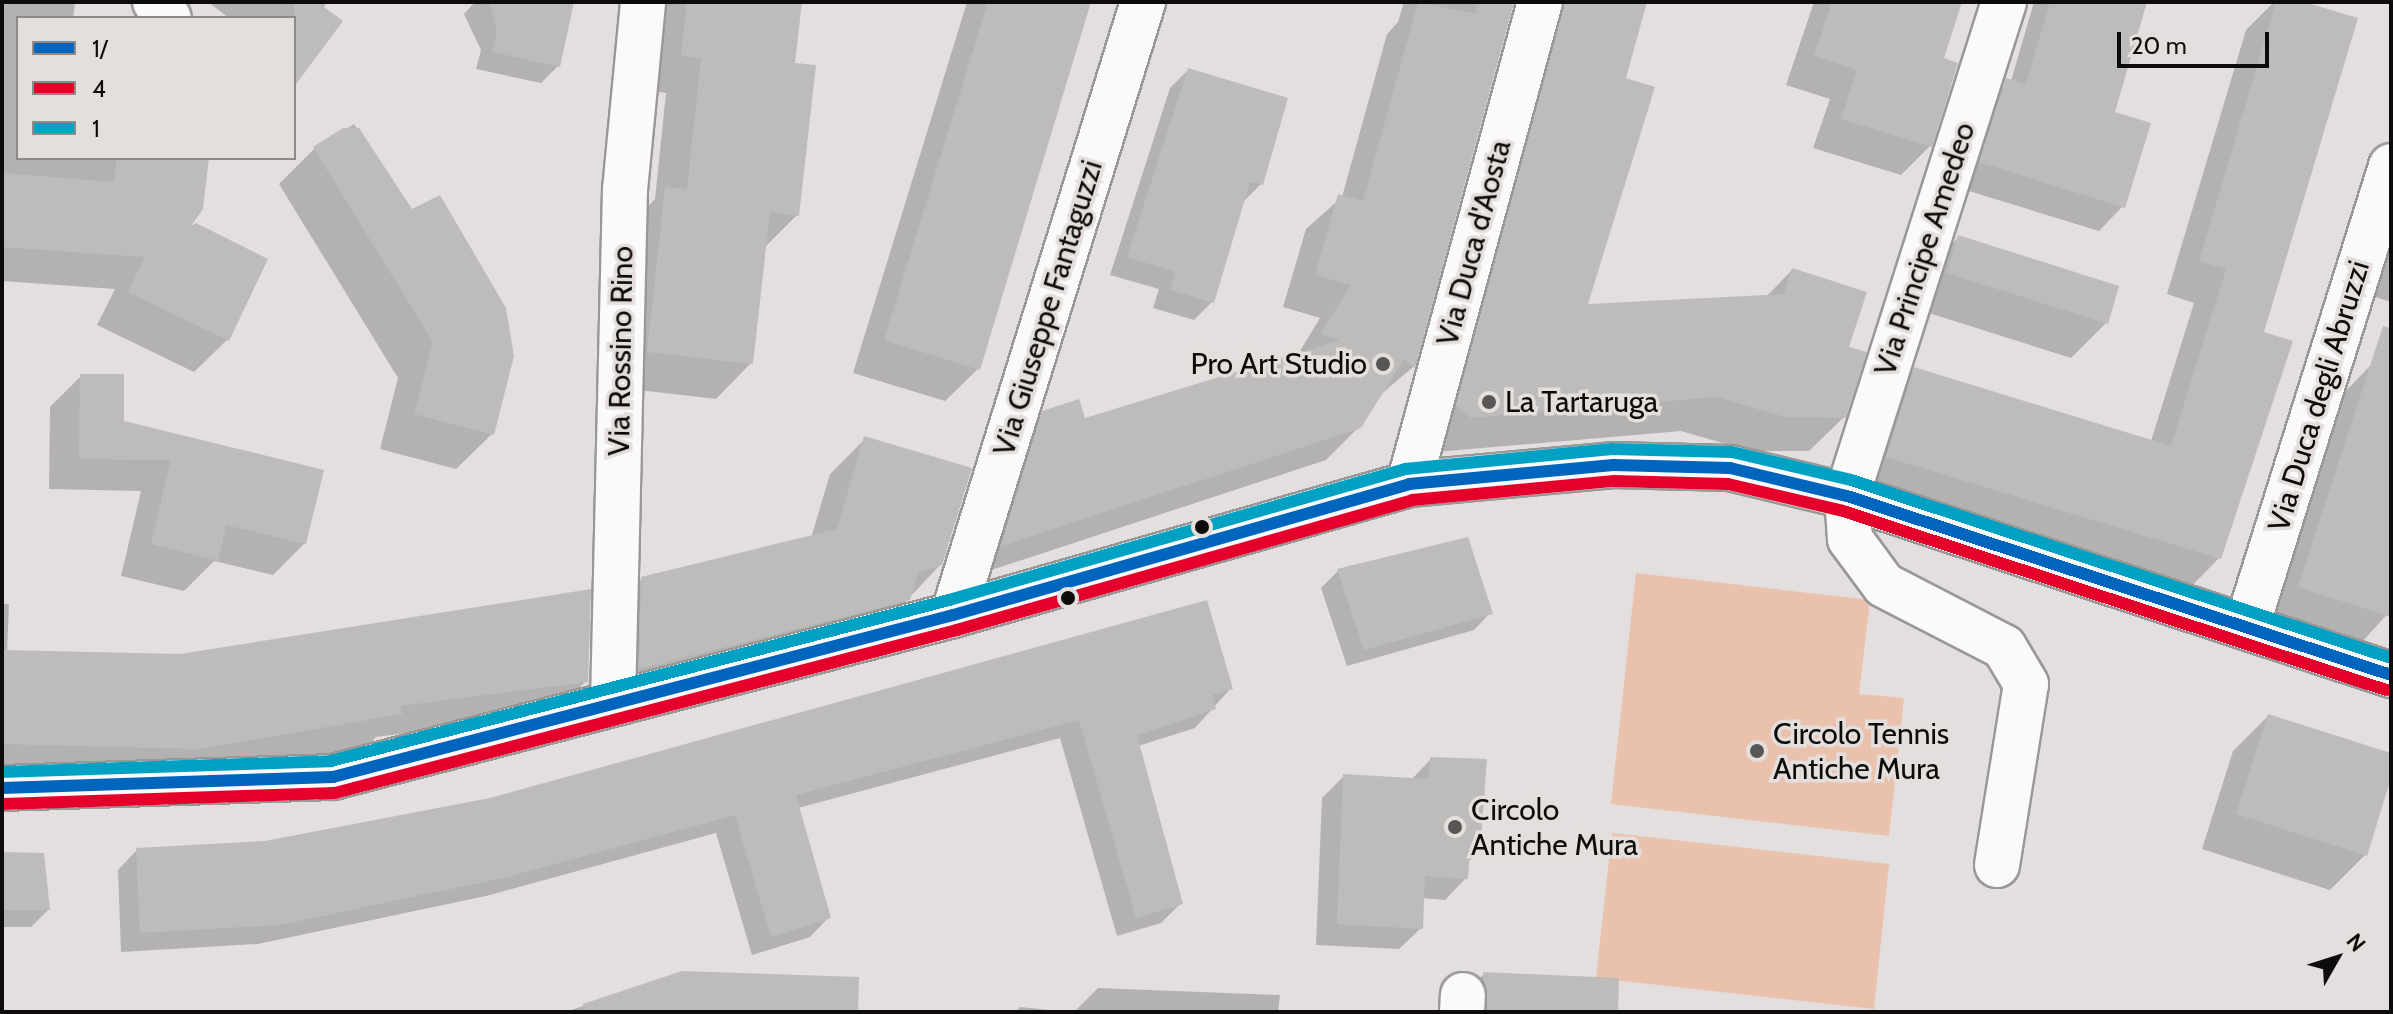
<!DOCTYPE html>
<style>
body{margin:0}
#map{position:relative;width:2393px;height:1014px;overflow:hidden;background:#e2dfde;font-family:Cabin,sans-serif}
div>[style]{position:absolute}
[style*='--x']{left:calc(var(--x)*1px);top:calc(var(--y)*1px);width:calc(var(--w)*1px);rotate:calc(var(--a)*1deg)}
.green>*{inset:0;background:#e9c1ac}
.shadow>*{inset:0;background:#0003}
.building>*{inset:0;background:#bebcbb}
.roads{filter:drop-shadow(2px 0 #9a9896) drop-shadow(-2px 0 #9a9896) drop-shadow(0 2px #9a9896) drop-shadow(0 -2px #9a9896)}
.minor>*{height:44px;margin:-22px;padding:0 22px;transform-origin:22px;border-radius:22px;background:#fbfafa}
.bus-1>*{height:12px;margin:-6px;padding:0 6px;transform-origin:6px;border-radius:6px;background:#0065bd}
.bus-2>*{height:12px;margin:-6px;padding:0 6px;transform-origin:6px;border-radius:6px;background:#e4002b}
.bus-3>*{height:12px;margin:-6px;padding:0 6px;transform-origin:6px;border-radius:6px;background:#01a1c4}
.dots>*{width:22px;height:22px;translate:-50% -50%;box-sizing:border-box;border:4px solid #e4dedc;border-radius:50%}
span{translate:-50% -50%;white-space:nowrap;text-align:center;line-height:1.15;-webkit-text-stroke:7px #e4dedc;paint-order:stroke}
.street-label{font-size:30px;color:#0e0c0b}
.poi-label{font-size:30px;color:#0e0c0b}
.right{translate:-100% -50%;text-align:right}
.left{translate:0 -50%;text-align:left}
.frame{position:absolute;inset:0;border:4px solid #0e0c0b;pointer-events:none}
.legend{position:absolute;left:16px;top:16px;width:280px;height:144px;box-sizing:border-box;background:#e4dedc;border:2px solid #8e8a88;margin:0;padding:10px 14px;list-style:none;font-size:24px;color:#0e0c0b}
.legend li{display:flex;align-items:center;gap:16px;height:40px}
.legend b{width:40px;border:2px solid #8e8a88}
.north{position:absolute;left:2297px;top:918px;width:80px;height:80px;-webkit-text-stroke:6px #e4dedc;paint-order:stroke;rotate:51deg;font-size:22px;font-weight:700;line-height:32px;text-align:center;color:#0e0c0b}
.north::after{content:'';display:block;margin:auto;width:28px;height:36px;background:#0e0c0b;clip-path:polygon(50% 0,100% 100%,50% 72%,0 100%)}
.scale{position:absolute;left:2117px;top:32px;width:152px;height:36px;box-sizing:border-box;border:4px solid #0e0c0b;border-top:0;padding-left:10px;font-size:24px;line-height:28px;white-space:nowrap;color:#0e0c0b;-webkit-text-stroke:6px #e4dedc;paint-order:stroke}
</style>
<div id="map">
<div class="green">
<div style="clip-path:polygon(1636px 573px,1870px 600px,1859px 694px,1904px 698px,1889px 836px,1611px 804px)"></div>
<div style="clip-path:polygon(1612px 833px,1889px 864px,1874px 1009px,1596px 978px)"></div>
</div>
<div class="shadow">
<div style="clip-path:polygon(2px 2px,75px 2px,73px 18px,18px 18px,18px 158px,207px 158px,183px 233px,227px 340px,194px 372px,97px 325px,115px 289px,2px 281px)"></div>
<div style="clip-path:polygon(208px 2px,326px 2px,294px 83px,294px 18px,229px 18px)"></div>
<div style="clip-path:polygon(475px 2px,568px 2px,558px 66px,541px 83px,476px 69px,481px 50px,464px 14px)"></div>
<div style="clip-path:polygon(656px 2px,800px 2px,793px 64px,797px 215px,764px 248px,751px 363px,716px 399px,613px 387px,631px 224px,655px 199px,666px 93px,647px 90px)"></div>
<div style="clip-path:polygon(967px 2px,1089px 2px,978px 369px,945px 401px,853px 373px)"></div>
<div style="clip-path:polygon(1404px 2px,1509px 2px,1413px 367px,1378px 397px,1359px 427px,1326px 460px,970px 577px,1010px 446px,1044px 413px,1084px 420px,1298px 354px,1320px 318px,1283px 307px,1306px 229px,1342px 197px,1387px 34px,1398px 22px)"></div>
<div style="clip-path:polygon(1578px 2px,1645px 2px,1624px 80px,1586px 306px,1766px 297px,1792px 270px,1847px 348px,1844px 417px,1809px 451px,1750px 451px,1681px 431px,1436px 452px,1518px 92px,1552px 57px)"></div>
<div style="clip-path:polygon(1814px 2px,1960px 2px,1941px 60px,1930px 146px,1901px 175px,1813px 148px,1830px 99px,1786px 85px)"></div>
<div style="clip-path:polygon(2034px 2px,2145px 2px,2113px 113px,2123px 206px,2099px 231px,1956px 187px,1982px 105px,2011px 81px)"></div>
<div style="clip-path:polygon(2274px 2px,2297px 2px,2262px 333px,2219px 558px,2186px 592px,1854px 490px,1882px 402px,1915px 369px,2151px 441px,2194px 303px,2167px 294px,2246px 30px)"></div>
<div style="clip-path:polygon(1188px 70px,1261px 184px,1243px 202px,1212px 302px,1194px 320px,1153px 308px,1159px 289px,1110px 275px,1170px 88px)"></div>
<div style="clip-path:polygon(354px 124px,411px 212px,492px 434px,456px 469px,380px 449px,398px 378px,279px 184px,314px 149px)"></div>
<div style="clip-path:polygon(2391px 212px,2391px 302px,2366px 294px)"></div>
<div style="clip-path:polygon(1959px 237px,2106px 323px,2071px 358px,1913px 308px,1924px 272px)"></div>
<div style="clip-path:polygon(2371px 365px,2391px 372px,2391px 610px,2354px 651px,2264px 622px,2336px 401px)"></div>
<div style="clip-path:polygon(81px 376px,122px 423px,305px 543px,273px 575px,214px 561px,184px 591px,121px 576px,141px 491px,49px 489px,50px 407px)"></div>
<div style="clip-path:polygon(865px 439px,941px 564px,908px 599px,873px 635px,604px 703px,607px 614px,642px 579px,811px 538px,830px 474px)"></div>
<div style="clip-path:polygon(1338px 571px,1490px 613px,1474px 630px,1347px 666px,1321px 588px)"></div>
<div style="clip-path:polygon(2px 604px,9px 604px,7px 652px,586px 681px,553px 714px,376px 737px,367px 747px,164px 781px,2px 777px)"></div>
<div style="clip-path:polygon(1231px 688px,1195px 728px,1138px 746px,1181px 903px,1161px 923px,1117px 936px,1060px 738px,798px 808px,829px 917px,810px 937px,752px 955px,716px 833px,486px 896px,258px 944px,121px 952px,118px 870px,137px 850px,266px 843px)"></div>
<div style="clip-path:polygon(2268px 716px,2391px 755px,2391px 771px,2365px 855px,2330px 890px,2202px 849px,2233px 751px)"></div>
<div style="clip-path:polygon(1431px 759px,1479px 852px,1467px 863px,1466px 878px,1445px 900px,1422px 898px,1421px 928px,1399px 949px,1316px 945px,1322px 798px,1344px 776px,1411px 780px)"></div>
<div style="clip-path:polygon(2px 854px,48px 910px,31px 927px,2px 927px)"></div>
<div style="clip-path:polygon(683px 973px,804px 1012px,565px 1012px)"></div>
<div style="clip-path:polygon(1484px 974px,1561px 978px,1557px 1012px,1469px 1012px,1467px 991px)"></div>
<div style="clip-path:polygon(1098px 988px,1280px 995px,1278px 1012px,1074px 1012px)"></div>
<div style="clip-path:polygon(1020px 1007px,1069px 1012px,1015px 1012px)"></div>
</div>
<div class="building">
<div style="clip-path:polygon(294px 2px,317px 2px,343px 21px,294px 87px)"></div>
<div style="clip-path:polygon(490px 2px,574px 2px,560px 67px,492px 52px,497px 32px)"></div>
<div style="clip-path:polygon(687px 2px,802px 2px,795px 63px,816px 65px,799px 216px,770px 212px,753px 364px,647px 352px,665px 187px,687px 189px,701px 58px,681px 56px)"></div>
<div style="clip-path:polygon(988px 2px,1091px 2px,980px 370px,884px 340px)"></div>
<div style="clip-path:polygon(1418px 2px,1476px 14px,1477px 2px,1514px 2px,1415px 368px,1404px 359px,1361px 428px,1001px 546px,1042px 411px,1079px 399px,1085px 418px,1340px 340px,1320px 334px,1351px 285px,1315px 275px,1338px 194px,1363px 201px)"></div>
<div style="clip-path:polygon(1564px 2px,1647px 2px,1626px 78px,1655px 87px,1588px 304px,1784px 294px,1792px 268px,1867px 292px,1849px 347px,1867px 352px,1846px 418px,1785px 417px,1716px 397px,1471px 418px,1456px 405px)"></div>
<div style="clip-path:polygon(1832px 2px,1962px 2px,1944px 58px,1958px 63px,1932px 147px,1841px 119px,1857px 70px,1814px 56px)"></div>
<div style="clip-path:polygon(2050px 2px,2147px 2px,2115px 112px,2151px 123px,2125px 208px,1979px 162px,2006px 78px,2026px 84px)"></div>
<div style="clip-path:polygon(2276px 2px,2304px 2px,2358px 18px,2264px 332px,2293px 341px,2221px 559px,1886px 457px,1914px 367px,2171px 446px,2226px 269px,2199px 261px)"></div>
<div style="clip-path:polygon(1188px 68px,1288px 98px,1263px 185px,1250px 182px,1214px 303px,1170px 290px,1175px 272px,1127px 257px)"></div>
<div style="clip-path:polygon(343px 128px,359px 128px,412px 209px,440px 195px,506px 308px,514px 356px,494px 435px,414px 414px,433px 342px,313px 147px)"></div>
<div style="clip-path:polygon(117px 158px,209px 158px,203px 209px,191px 226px,196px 223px,268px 259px,229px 341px,128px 292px,145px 257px,2px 247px,2px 173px,114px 182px)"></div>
<div style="clip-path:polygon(1958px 235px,2119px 286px,2108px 324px,1947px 273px)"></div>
<div style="clip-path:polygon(2383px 326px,2391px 328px,2391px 617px,2298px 587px)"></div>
<div style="clip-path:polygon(80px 374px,124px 374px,124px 421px,324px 470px,306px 544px,226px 525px,218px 561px,151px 544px,171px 460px,79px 459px)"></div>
<div style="clip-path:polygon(864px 436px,972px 468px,942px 565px,918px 573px,910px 600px,639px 669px,641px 577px,837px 529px)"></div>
<div style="clip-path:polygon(1468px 537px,1493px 614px,1364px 650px,1337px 569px)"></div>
<div style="clip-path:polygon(591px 589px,588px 682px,400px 706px,402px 714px,199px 749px,2px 744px,2px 650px,180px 654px)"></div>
<div style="clip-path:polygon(1207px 600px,1233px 689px,1212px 695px,1216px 709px,1137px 735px,1183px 904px,1136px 918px,1079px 720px,796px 795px,831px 918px,771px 937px,735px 815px,507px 877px,279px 925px,140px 933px,136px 848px,265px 841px,490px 798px)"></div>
<div style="clip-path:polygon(2268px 714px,2391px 753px,2391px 778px,2367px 856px,2236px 814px)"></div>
<div style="clip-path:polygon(1430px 757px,1487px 759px,1480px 852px,1470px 851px,1468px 879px,1425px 876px,1423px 929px,1337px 924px,1343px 774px,1429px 779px)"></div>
<div style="clip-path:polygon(2px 852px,44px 853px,50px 910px,2px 910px)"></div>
<div style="clip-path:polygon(682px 971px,859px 977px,858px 1012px,584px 1012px,583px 1004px)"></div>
<div style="clip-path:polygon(1483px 972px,1619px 978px,1618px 1012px,1487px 1011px)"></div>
</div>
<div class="roads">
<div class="minor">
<div style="--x:155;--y:2;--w:21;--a:49"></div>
<div style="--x:1409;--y:484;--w:499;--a:-74.8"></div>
<div style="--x:953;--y:615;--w:642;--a:-72.78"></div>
<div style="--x:2247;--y:626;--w:482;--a:-72.6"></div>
<div style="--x:613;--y:702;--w:512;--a:-88.66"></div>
<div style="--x:625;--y:190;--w:189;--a:-84.5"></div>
<div style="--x:2;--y:788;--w:331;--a:-1.9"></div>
<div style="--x:333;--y:777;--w:641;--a:-14.64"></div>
<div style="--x:953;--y:615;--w:474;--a:-16"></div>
<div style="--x:1409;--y:484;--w:205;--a:-5.3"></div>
<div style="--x:1613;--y:465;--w:117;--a:1.5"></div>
<div style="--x:1730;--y:468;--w:120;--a:13.5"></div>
<div style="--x:1847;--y:496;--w:573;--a:18.21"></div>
<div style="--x:1997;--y:865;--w:183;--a:-80.9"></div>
<div style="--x:2026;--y:684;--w:43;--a:-120.7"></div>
<div style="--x:2004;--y:647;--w:135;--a:-152.7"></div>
<div style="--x:1884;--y:585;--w:57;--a:-126.5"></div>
<div style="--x:1850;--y:539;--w:43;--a:-94"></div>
<div style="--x:1847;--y:496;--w:518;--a:-72.37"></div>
<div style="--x:1462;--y:1012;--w:17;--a:-87"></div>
</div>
</div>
<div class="bus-1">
<div style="--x:2;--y:788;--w:331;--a:-1.9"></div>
<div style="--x:333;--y:777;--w:641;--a:-14.64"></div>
<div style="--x:953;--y:615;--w:474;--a:-16"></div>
<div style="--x:1409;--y:484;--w:205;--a:-5.3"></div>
<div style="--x:1613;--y:465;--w:117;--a:1.5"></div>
<div style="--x:1730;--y:468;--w:120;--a:13.5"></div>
<div style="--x:1847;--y:496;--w:573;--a:18.21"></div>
</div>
<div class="bus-2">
<div style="--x:3;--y:804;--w:332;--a:-1.9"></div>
<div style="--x:335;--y:793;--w:643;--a:-14.68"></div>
<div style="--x:957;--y:630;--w:473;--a:-15.9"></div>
<div style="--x:1412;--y:500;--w:203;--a:-5.4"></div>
<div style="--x:1614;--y:481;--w:114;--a:1.5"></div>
<div style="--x:1728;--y:484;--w:118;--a:13.2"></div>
<div style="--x:1843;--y:511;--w:572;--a:18.24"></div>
</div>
<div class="bus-3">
<div style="--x:2;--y:772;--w:329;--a:-1.9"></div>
<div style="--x:331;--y:761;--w:639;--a:-14.6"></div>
<div style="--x:949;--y:600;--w:474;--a:-16"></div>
<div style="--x:1405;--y:469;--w:208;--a:-5.5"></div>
<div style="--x:1612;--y:449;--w:120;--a:1.4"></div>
<div style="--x:1732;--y:452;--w:122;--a:13.2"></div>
<div style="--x:1851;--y:480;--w:569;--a:18.24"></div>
</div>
<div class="dots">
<div style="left:1383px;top:364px;background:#585655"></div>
<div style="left:1489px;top:402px;background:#585655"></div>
<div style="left:1202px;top:527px;background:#0e0c0b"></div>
<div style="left:1068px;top:598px;background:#0e0c0b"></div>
<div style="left:1757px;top:751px;background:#585655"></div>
<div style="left:1455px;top:827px;background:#585655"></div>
</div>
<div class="street-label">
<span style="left:1474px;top:243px;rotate:-75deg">Via Duca d'Aosta</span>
<span style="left:1925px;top:249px;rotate:-72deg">Via Principe Amedeo</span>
<span style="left:1048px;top:308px;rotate:-73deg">Via Giuseppe Fantaguzzi</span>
<span style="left:621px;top:351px;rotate:-89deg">Via Rossino Rino</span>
<span style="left:2319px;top:396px;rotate:-73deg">Via Duca degli Abruzzi</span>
</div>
<div class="poi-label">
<span class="right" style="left:1367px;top:364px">Pro Art Studio</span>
<span class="left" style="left:1505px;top:402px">La Tartaruga</span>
<span class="left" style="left:1773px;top:751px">Circolo Tennis<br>Antiche Mura</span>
<span class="left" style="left:1471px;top:827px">Circolo<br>Antiche Mura</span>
</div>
<div class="frame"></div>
<ul class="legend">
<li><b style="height:10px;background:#0065bd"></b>1/</li>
<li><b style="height:10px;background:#e4002b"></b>4</li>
<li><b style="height:10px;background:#01a1c4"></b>1</li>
</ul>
<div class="north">N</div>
<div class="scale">20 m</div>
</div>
